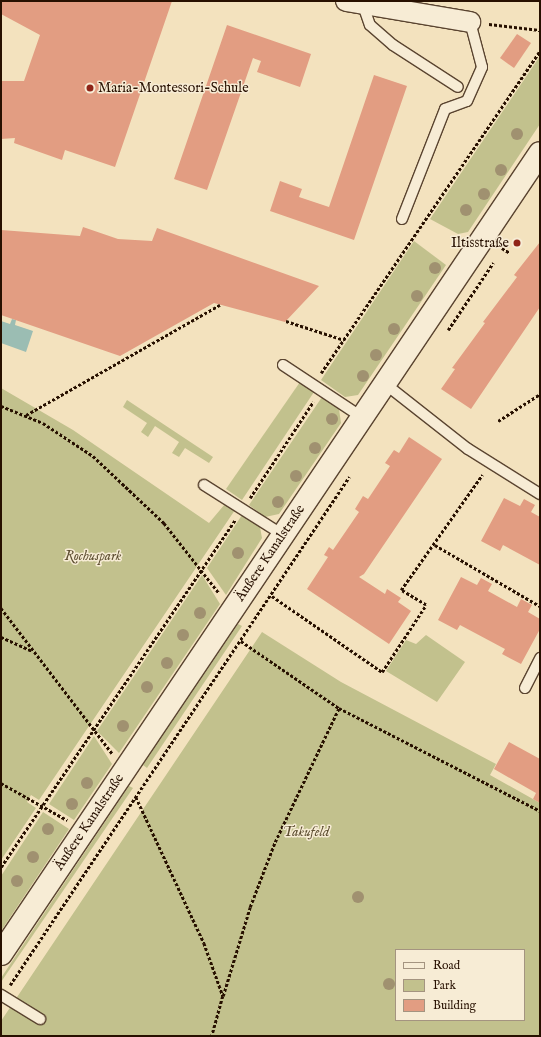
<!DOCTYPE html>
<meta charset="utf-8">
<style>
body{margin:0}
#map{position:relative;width:541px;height:1037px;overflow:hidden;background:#f3e2be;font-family:"IM FELL English",serif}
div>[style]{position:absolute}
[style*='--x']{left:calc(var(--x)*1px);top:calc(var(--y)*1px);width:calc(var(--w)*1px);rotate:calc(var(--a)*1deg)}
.green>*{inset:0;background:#c2c18d}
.water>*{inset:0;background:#9bbdb3}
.building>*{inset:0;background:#e29d82}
.path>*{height:2.5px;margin-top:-1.25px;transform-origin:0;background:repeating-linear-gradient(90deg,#271000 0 3px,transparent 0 5px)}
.roads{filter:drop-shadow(1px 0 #5a4430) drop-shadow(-1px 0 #5a4430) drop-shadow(0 1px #5a4430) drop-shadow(0 -1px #5a4430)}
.service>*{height:10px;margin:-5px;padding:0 5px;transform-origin:5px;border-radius:5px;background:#f7ecd5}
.minor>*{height:20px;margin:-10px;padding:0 10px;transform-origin:10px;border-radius:10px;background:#f7ecd5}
.secondary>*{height:22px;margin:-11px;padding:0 11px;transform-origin:11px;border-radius:11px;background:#f7ecd5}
.trees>*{width:12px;height:12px;margin:-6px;border-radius:50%;background:#a09170}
.dots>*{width:11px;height:11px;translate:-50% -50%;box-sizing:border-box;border:2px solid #f7ecd5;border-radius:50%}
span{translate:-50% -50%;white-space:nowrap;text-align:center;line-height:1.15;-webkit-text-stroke:3px #f7ecd5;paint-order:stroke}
.poi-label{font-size:14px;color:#271000}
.left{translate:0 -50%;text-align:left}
.right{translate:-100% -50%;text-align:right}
.street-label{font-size:14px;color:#271000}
.park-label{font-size:14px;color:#5d4e31;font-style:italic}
.frame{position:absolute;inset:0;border:2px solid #271000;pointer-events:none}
.legend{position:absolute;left:395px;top:949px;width:130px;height:72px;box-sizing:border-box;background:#f7ecd5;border:1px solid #a49480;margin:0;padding:5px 7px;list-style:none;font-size:12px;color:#271000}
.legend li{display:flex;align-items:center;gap:8px;height:20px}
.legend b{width:20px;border:1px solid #a49480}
</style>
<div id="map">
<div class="green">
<div style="clip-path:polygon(540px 56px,540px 124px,468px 232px,458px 234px,430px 219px)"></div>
<div style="clip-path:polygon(414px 241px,446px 265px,358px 395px,345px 397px,321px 380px)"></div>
<div style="clip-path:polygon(300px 382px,314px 392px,242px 500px,226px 489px)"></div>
<div style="clip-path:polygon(1px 388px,73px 430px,209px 523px,225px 504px,235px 510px,39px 800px,31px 795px,27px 802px,36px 808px,1px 860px)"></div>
<div style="clip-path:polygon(322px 397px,339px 409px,341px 423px,279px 514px,265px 517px,249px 505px)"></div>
<div style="clip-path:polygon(127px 400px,213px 457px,209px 463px,185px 448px,179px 457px,172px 453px,179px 442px,155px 426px,148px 437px,141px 432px,147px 423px,123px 407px)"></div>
<div style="clip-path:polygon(242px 515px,260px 527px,262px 538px,226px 595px,207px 568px)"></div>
<div style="clip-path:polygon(202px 575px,220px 604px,119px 753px,97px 731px)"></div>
<div style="clip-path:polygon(238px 624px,242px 626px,147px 768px,143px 765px)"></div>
<div style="clip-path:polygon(evenodd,262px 632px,341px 682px,496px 764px,490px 775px,540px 803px,540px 1036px,1px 1036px,1px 1021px,262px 632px,396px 950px,524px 950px,524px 1020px,396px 1020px,396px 950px)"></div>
<div style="clip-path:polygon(426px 635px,465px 662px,437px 702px,386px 671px,406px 640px,416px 644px)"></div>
<div style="clip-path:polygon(94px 736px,112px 764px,74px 820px,49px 804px)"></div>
<div style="clip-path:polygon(129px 786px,133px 788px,1px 982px,1px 978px)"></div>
<div style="clip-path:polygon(43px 812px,69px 829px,1px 931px,1px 876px)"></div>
</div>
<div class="water">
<div style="clip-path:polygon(12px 319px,16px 320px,15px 325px,33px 331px,26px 352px,1px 343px,1px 321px,10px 324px)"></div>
</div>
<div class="building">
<div style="clip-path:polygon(1px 1px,172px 1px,115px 167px,65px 150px,62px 160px,14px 143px,15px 138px,1px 139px,1px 81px,24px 81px,40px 35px,1px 14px)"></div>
<div style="clip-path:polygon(227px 25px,311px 54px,300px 87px,257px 72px,261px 61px,253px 58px,207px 190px,174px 179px)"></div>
<div style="clip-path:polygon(517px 34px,531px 43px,514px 68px,500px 58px)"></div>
<div style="clip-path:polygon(374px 75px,407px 86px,354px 240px,270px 211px,280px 181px,302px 189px,299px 197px,329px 207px)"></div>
<div style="clip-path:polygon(83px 227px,118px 239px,152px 241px,157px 228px,319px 286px,285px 322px,214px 303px,120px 356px,1px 315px,1px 230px,80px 236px)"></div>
<div style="clip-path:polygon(540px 242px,540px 307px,471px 409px,441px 389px,455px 369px,452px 368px,485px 323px,483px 322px,517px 277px,514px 275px)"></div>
<div style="clip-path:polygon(409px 437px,442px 459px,364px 574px,359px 577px,385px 594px,387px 589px,401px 598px,398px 602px,411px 611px,389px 644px,307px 589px,328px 557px,324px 555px,329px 547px,333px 550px,359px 512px,355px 509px,363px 496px,368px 499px,390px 466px,385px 463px,394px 450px,399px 453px)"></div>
<div style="clip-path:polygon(504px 498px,520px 506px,524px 499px,535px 505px,531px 512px,540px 517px,540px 565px,503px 545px,500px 551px,481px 541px)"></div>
<div style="clip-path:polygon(461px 577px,477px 585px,481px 578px,492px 584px,488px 591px,517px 607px,521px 599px,532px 605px,528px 612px,540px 619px,540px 629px,521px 664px,502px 654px,505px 649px,460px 625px,457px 630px,438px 620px)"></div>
<div style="clip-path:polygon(509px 742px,540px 759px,540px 803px,533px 799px,536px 793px,494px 769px)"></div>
</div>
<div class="path">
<div style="--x:489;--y:24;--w:51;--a:6.7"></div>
<div style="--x:502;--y:248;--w:9;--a:32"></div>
<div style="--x:286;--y:321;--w:61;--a:18.1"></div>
<div style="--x:448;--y:330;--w:81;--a:-56.1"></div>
<div style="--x:321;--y:373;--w:389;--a:-55.8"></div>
<div style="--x:1;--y:406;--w:45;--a:22"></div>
<div style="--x:43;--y:423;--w:60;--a:33.4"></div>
<div style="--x:93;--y:456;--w:98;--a:43.3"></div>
<div style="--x:164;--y:523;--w:89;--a:51.8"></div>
<div style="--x:26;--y:415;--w:223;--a:-29.6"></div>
<div style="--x:498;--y:421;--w:50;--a:-32.7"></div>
<div style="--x:250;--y:498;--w:115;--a:-56.7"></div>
<div style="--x:435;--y:545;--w:121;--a:30.2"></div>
<div style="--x:272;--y:596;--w:134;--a:34.6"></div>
<div style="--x:382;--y:672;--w:80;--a:-56.7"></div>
<div style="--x:426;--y:605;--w:29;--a:-149"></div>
<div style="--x:401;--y:590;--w:141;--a:-54.8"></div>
<div style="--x:1;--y:608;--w:183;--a:52.6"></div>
<div style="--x:1;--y:637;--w:34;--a:24"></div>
<div style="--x:241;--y:641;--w:119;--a:34.4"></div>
<div style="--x:339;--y:708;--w:226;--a:27.1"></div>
<div style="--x:1;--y:783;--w:76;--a:29.3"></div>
<div style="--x:136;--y:797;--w:161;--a:65"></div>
<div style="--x:204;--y:943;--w:56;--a:70.3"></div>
<div style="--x:223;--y:996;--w:41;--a:105.4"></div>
<div style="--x:1;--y:867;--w:419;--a:-56"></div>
<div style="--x:10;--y:985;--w:611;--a:-56.28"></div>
<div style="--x:223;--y:996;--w:93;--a:-73.1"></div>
<div style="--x:250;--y:907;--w:70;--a:-69"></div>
<div style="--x:275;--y:842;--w:148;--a:-64.5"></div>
</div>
<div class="roads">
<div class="service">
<div style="--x:363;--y:5;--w:21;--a:71"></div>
<div style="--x:370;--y:25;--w:30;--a:41"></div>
<div style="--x:393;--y:45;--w:77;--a:32.9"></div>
<div style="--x:402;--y:219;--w:118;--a:-68.6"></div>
<div style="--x:445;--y:109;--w:23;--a:-20"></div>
<div style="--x:467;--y:101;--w:37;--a:-66"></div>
<div style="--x:482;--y:67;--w:47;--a:-104.9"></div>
<div style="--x:283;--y:365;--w:92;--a:33.5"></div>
<div style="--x:384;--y:383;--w:107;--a:38.2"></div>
<div style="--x:468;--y:449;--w:85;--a:32"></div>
<div style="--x:204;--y:485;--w:93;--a:32.3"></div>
<div style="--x:525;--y:688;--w:34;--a:-63"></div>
<div style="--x:1;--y:995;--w:46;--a:31.6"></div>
</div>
<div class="minor">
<div style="--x:346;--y:1;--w:126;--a:9.6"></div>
</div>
<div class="secondary">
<div style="--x:1;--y:954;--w:965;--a:-56.06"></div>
</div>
</div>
<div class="trees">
<div style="left:517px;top:134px"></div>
<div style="left:501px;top:170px"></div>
<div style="left:484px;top:194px"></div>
<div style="left:466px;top:210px"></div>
<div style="left:435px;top:268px"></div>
<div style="left:417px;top:296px"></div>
<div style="left:394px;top:329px"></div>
<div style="left:376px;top:355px"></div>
<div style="left:363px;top:376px"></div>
<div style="left:332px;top:419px"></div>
<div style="left:315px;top:448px"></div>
<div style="left:296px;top:476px"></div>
<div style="left:278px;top:502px"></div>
<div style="left:238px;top:553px"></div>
<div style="left:200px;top:613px"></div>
<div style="left:183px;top:635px"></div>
<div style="left:167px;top:663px"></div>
<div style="left:147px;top:687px"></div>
<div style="left:123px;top:726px"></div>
<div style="left:87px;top:783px"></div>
<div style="left:72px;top:804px"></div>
<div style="left:48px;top:829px"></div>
<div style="left:33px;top:857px"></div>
<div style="left:17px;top:881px"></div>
<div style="left:358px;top:897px"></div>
<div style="left:389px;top:984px"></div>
</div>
<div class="dots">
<div style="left:90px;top:88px;background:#8f2418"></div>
<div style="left:517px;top:243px;background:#8f2418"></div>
</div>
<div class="poi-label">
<span class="left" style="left:98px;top:88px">Maria-Montessori-Schule</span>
<span class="right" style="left:509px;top:243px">Iltisstraße</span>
</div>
<div class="street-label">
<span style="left:270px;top:553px;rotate:-56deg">Äußere Kanalstraße</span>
<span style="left:89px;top:822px;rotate:-56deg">Äußere Kanalstraße</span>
</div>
<div class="park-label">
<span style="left:93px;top:556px">Rochuspark</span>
<span style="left:306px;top:832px">Takufeld</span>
</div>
<div class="frame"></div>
<ul class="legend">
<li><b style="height:5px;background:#f7ecd5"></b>Road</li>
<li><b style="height:11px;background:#c2c18d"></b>Park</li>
<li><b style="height:11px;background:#e29d82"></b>Building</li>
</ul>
</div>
